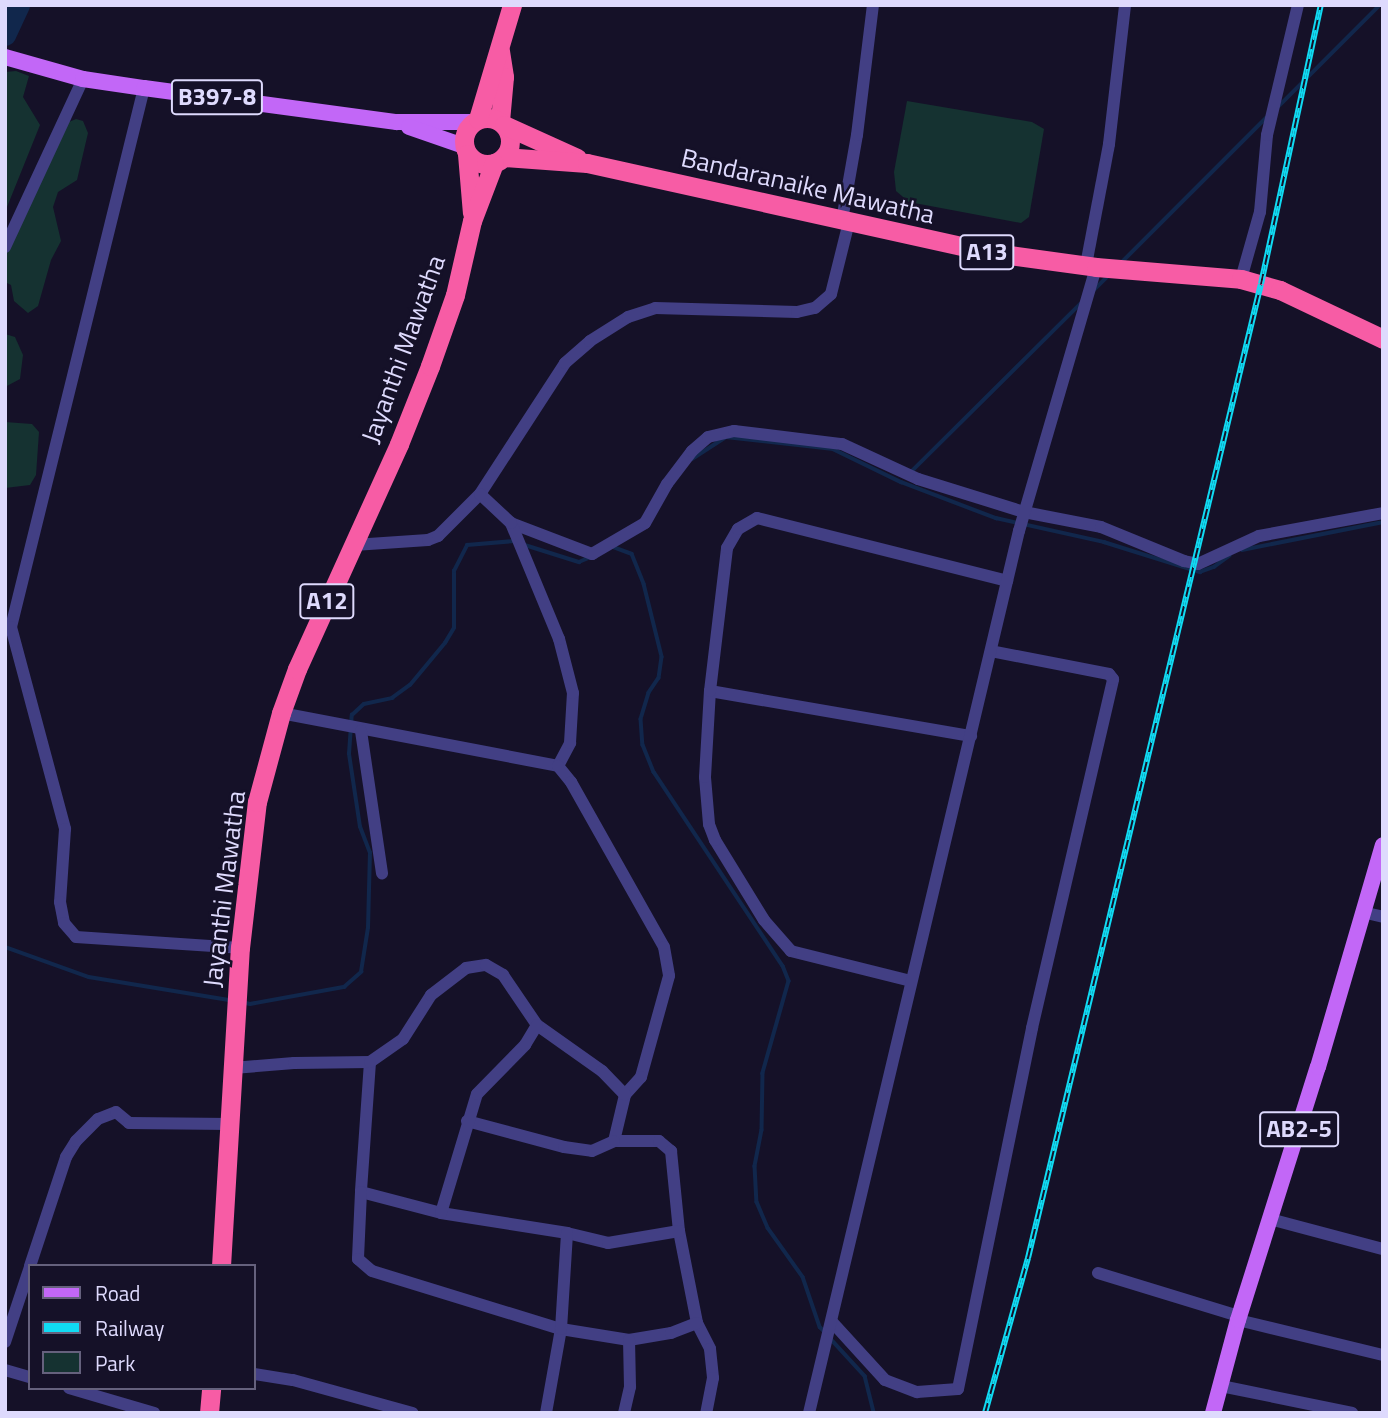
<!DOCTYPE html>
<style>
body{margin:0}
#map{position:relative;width:1388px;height:1418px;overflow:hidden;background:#151128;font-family:"Titillium Web",sans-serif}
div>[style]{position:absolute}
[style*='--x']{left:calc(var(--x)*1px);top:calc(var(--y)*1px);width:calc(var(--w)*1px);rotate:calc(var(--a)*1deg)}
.green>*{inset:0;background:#153231}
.stream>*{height:3.5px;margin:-1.75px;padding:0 1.75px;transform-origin:1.75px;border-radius:1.75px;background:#11274c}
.river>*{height:21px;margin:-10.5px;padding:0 10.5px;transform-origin:10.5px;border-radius:10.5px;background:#11274c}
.minor>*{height:12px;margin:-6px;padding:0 6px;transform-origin:6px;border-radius:6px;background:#423f84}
.major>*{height:16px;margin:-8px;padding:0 8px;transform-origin:8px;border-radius:8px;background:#c267f7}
.highway>*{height:19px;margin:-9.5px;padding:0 9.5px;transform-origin:9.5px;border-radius:9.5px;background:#f75ca5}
.highway>.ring{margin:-9.5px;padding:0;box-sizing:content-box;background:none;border:19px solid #f75ca5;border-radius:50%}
.rail>*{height:6px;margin-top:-3px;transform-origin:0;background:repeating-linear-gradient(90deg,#151128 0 10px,#10dbf3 0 20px);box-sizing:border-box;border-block:2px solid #10dbf3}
span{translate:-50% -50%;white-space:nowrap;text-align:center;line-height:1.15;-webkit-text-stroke:5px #151128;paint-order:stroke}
.shield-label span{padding:2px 5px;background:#151128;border:2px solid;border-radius:5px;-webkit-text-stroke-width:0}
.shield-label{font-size:24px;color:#dedafd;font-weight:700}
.street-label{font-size:26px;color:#dedafd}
.frame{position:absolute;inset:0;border:7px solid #dedafd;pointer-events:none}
.legend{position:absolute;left:28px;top:1264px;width:228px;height:126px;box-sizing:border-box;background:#151128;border:2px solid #65617d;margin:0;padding:9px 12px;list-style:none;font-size:21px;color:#dedafd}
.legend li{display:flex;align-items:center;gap:14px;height:35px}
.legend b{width:35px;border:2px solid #65617d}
</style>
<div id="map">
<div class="green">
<div style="clip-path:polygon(16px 71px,29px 76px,23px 97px,40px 125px,5px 212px,5px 72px)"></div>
<div style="clip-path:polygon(907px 101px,1032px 122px,1044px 129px,1029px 217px,1021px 223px,909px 202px,896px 191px,894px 172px)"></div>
<div style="clip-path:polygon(76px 119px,83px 121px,88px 133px,77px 180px,58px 192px,53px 207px,61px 241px,51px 260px,38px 306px,28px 313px,14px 301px,11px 285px,5px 282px,5px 254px,69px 122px)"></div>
<div style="clip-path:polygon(5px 334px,15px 337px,23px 355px,20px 379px,5px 387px)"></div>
<div style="clip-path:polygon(5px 422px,32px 424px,39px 432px,36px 475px,30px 485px,5px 488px)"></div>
</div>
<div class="stream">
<div style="--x:1279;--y:106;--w:143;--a:-45"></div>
<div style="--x:1123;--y:261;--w:202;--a:-45"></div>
<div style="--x:1093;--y:291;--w:21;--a:-45"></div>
<div style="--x:692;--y:459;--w:40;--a:-32.9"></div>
<div style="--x:726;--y:437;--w:108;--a:6.4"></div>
<div style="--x:833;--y:449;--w:76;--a:25.9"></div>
<div style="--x:901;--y:482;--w:102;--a:20.8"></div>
<div style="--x:996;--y:518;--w:111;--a:12.5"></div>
<div style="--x:1104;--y:542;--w:101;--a:17.4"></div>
<div style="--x:1200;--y:572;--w:15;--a:-20"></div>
<div style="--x:1214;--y:567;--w:19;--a:-36"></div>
<div style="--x:912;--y:471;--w:237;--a:-44.8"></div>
<div style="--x:525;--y:545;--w:57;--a:17.5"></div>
<div style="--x:579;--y:562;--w:13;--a:-23"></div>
<div style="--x:613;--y:547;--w:20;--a:20"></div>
<div style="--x:632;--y:554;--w:32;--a:68"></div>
<div style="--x:644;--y:584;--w:75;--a:76.1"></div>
<div style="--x:662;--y:657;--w:21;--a:98"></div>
<div style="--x:659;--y:678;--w:18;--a:124"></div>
<div style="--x:649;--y:693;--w:27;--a:107"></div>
<div style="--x:641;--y:719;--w:26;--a:86"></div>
<div style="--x:643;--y:745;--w:29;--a:68"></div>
<div style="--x:654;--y:772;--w:233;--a:56.4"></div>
<div style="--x:783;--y:966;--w:16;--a:68"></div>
<div style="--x:789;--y:981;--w:96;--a:105.8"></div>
<div style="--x:763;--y:1073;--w:57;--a:91"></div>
<div style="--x:762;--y:1130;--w:37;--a:101"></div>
<div style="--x:755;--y:1166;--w:36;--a:87"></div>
<div style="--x:757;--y:1202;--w:28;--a:67"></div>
<div style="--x:768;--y:1228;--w:60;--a:54.5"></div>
<div style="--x:803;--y:1277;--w:53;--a:71.2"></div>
<div style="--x:820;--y:1327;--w:7;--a:45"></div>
<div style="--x:1242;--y:550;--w:144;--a:-11.2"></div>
<div style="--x:5;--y:947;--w:89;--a:19.7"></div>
<div style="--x:89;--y:977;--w:143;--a:9.3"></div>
<div style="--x:242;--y:1002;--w:8;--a:14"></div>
<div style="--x:250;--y:1004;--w:96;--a:-10.3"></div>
<div style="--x:344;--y:987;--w:23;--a:-41"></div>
<div style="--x:361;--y:972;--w:45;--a:-81"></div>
<div style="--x:368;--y:928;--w:75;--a:-88.5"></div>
<div style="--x:370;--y:853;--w:28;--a:-111"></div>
<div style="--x:360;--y:827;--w:74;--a:-98.6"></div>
<div style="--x:349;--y:754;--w:39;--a:-86"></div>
<div style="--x:352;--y:715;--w:16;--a:-43"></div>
<div style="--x:364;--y:704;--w:29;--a:-12"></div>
<div style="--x:392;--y:698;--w:22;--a:-36"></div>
<div style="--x:410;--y:685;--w:55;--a:-50.2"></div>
<div style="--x:445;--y:643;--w:17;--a:-59"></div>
<div style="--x:454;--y:628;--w:57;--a:-90"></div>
<div style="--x:454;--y:571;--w:29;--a:-63"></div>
<div style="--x:467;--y:545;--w:48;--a:-4.8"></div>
<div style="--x:830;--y:1338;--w:52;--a:47.4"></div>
<div style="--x:865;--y:1376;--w:38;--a:76"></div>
</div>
<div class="river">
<div style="--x:5;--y:35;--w:33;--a:-65"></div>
</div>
<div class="minor">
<div style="--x:144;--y:88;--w:555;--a:103.86"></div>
<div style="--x:11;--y:627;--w:209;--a:75"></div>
<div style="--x:65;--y:829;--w:73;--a:93.9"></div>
<div style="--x:60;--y:902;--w:21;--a:79"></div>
<div style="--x:64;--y:923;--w:18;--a:49"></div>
<div style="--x:76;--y:937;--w:164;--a:3.8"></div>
<div style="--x:842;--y:220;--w:86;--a:-80"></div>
<div style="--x:857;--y:135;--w:131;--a:-83"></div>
<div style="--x:5;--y:247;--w:185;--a:-65.1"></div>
<div style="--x:1086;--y:265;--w:123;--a:-79.2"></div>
<div style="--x:1109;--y:144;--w:140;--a:-83.4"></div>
<div style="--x:1241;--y:279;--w:70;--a:-74.2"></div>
<div style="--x:1260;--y:212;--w:77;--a:-84.8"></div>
<div style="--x:1267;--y:135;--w:134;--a:-76.6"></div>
<div style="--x:511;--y:523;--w:87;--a:20.9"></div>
<div style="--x:592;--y:554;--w:61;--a:-30.3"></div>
<div style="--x:645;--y:523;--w:45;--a:-60.6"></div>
<div style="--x:667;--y:484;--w:41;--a:-52.9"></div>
<div style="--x:692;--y:451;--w:21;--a:-41"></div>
<div style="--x:708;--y:437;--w:27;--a:-13"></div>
<div style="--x:734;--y:431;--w:109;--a:6.9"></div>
<div style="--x:842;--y:444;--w:84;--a:24.7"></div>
<div style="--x:918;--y:479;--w:111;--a:17.3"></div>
<div style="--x:1024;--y:512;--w:78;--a:11"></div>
<div style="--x:1101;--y:527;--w:90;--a:22.3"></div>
<div style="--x:1184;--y:561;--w:14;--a:12"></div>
<div style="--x:1198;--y:564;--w:67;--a:-24.7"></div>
<div style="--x:1259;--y:536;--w:126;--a:-10.5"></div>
<div style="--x:354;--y:545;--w:74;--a:-3.9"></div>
<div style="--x:428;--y:540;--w:11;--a:-22"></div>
<div style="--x:438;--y:536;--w:59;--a:-45"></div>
<div style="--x:480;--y:494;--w:156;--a:-57"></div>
<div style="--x:565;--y:363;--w:33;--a:-41"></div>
<div style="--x:590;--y:341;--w:45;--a:-32.3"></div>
<div style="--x:628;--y:317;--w:28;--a:-18"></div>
<div style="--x:655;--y:308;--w:142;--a:1.6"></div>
<div style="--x:797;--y:312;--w:18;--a:-13"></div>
<div style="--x:815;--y:308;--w:21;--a:-41"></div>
<div style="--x:831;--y:294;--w:74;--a:-76"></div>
<div style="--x:710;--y:691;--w:265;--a:9.8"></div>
<div style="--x:281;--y:713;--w:282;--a:10.8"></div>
<div style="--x:558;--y:766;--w:26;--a:-62"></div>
<div style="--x:570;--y:743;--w:50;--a:-86.6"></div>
<div style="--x:573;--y:693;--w:56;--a:-104.5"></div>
<div style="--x:559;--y:639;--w:126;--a:-112.5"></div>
<div style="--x:511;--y:523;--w:42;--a:-136.9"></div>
<div style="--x:361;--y:731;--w:144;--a:81.6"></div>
<div style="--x:558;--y:766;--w:21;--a:51"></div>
<div style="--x:571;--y:782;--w:189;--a:60.6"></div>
<div style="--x:664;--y:947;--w:29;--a:80"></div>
<div style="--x:669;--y:976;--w:105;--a:105.5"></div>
<div style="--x:641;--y:1077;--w:24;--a:132"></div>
<div style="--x:625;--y:1095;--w:47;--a:103.4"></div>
<div style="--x:614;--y:1141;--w:45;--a:0"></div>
<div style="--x:659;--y:1141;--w:16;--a:40"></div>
<div style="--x:671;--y:1151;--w:80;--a:84.3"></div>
<div style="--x:679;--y:1231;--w:94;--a:78.9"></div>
<div style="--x:697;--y:1323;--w:29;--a:63"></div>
<div style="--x:710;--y:1349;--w:29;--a:84"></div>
<div style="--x:713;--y:1378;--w:36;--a:101"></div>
<div style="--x:1362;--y:912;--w:22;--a:13"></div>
<div style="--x:911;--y:981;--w:124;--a:-166"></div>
<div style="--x:791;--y:951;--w:41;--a:-131.1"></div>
<div style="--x:764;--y:920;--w:94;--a:-121.5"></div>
<div style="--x:715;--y:840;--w:17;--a:-111"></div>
<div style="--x:709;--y:824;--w:47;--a:-94.9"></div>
<div style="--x:705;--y:777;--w:86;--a:-86.7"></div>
<div style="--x:710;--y:691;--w:144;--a:-83.2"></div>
<div style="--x:727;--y:548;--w:22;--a:-60"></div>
<div style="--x:738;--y:529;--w:22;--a:-30"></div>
<div style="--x:757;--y:518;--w:258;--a:14.1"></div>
<div style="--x:370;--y:1062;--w:130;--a:94"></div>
<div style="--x:361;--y:1192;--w:83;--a:14.7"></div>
<div style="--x:441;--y:1213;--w:128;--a:9"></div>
<div style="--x:567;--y:1233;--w:42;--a:13.7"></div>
<div style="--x:608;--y:1243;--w:72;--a:-9.6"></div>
<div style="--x:233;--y:1068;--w:61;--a:-4.7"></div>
<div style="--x:294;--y:1063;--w:76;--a:-0.8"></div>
<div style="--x:370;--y:1062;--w:40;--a:-34.9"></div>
<div style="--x:403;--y:1039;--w:52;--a:-57.5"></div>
<div style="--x:431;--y:995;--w:44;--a:-37.6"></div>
<div style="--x:466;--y:968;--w:20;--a:-9"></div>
<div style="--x:486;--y:965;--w:20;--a:30"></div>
<div style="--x:503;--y:975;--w:60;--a:55.8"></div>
<div style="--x:537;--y:1025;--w:80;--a:35.3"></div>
<div style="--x:602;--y:1071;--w:33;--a:46"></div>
<div style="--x:467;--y:1121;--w:100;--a:15"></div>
<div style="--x:564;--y:1147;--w:28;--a:8"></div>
<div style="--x:592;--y:1151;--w:24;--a:-24"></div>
<div style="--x:361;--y:1192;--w:67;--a:92.6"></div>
<div style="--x:358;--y:1259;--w:18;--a:41"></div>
<div style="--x:372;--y:1271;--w:198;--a:17.1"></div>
<div style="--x:561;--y:1329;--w:69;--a:9.2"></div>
<div style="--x:629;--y:1340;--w:43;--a:-9.5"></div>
<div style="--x:671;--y:1333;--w:28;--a:-21"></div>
<div style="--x:441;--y:1213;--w:124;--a:-73.2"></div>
<div style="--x:477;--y:1094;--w:69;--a:-45.6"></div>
<div style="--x:525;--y:1045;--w:23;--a:-59"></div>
<div style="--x:1270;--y:1219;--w:117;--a:14.9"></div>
<div style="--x:30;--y:1266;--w:115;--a:-71.7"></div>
<div style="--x:66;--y:1157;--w:19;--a:-58"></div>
<div style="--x:76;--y:1141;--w:31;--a:-45"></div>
<div style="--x:98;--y:1119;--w:19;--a:-21"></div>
<div style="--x:116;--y:1112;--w:17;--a:40"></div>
<div style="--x:129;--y:1123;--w:101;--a:0.6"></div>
<div style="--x:1098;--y:1273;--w:147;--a:17"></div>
<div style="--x:1238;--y:1320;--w:149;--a:13.6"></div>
<div style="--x:833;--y:1323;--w:77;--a:47.6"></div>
<div style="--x:885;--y:1380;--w:34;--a:21"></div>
<div style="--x:917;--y:1392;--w:41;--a:-4.2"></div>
<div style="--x:958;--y:1389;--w:369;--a:-78.4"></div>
<div style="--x:1032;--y:1028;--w:358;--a:-76.9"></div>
<div style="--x:1113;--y:679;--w:6;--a:-129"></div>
<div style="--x:1109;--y:674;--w:120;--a:-169"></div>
<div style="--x:5;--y:1342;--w:79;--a:-71.6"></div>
<div style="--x:5;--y:1370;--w:26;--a:16"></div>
<div style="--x:254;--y:1374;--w:39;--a:9"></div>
<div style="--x:293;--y:1380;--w:124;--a:15.4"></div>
<div style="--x:1221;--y:1386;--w:134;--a:11.6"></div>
<div style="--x:69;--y:1388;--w:89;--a:16.4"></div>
<div style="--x:546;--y:1413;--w:85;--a:-79.9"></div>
<div style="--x:561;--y:1329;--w:96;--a:-86.4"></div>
<div style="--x:624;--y:1413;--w:27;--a:-77"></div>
<div style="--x:630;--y:1387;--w:47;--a:-91.2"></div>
<div style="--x:809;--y:1413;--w:907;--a:-76.61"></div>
<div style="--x:1019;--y:531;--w:275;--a:-73.7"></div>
</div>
<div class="major">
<div style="--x:5;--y:57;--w:81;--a:15.8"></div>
<div style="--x:83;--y:79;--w:62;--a:8.4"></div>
<div style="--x:144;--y:88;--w:255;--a:7.7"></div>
<div style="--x:397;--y:122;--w:75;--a:0"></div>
<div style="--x:409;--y:127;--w:58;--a:19.1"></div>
<div style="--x:1213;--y:1413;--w:96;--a:-75"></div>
<div style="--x:1238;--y:1320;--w:265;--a:-72.5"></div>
<div style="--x:1318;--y:1067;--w:231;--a:-73.7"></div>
</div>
<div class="highway">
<div style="--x:500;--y:51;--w:26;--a:81"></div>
<div style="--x:504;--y:77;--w:44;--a:95.2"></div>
<div class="ring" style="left:464px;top:118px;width:27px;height:27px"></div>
<div style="--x:478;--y:119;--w:119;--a:-73.4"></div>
<div style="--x:504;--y:125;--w:80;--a:24.3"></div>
<div style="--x:467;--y:154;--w:59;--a:85.2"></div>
<div style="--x:504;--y:157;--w:83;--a:4.1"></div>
<div style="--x:587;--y:163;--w:410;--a:12.5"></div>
<div style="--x:987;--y:252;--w:110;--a:7.8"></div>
<div style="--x:1096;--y:267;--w:145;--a:4.7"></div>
<div style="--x:1241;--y:279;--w:41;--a:15.8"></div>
<div style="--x:1280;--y:290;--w:114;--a:25.4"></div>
<div style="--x:221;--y:1266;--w:319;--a:-86.6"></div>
<div style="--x:240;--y:948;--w:147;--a:-83.4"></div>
<div style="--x:257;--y:802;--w:92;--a:-74.9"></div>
<div style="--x:281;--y:713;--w:47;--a:-70"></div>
<div style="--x:297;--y:669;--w:247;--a:-65.6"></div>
<div style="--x:399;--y:444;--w:84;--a:-68.3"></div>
<div style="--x:430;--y:366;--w:75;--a:-70.6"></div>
<div style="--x:455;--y:295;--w:76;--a:-77.1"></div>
<div style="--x:472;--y:221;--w:62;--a:-69.2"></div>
<div style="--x:209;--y:1413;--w:25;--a:-85"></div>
</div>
<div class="rail">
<div style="--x:985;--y:1413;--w:161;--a:-74.5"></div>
<div style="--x:1028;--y:1258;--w:1001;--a:-76.55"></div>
<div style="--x:1261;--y:284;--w:285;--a:-77.9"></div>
</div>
<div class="shield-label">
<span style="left:217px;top:97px">B397-8</span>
<span style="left:987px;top:252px">A13</span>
<span style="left:327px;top:601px">A12</span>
<span style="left:1299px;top:1129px">AB2-5</span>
</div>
<div class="street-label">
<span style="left:808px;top:186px;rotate:13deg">Bandaranaike Mawatha</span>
<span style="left:403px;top:349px;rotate:-70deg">Jayanthi Mawatha</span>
<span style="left:224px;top:889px;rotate:-83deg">Jayanthi Mawatha</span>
</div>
<div class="frame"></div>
<ul class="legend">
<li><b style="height:9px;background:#c267f7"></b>Road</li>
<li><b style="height:9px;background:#10dbf3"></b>Railway</li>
<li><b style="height:19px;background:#153231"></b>Park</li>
</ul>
</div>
